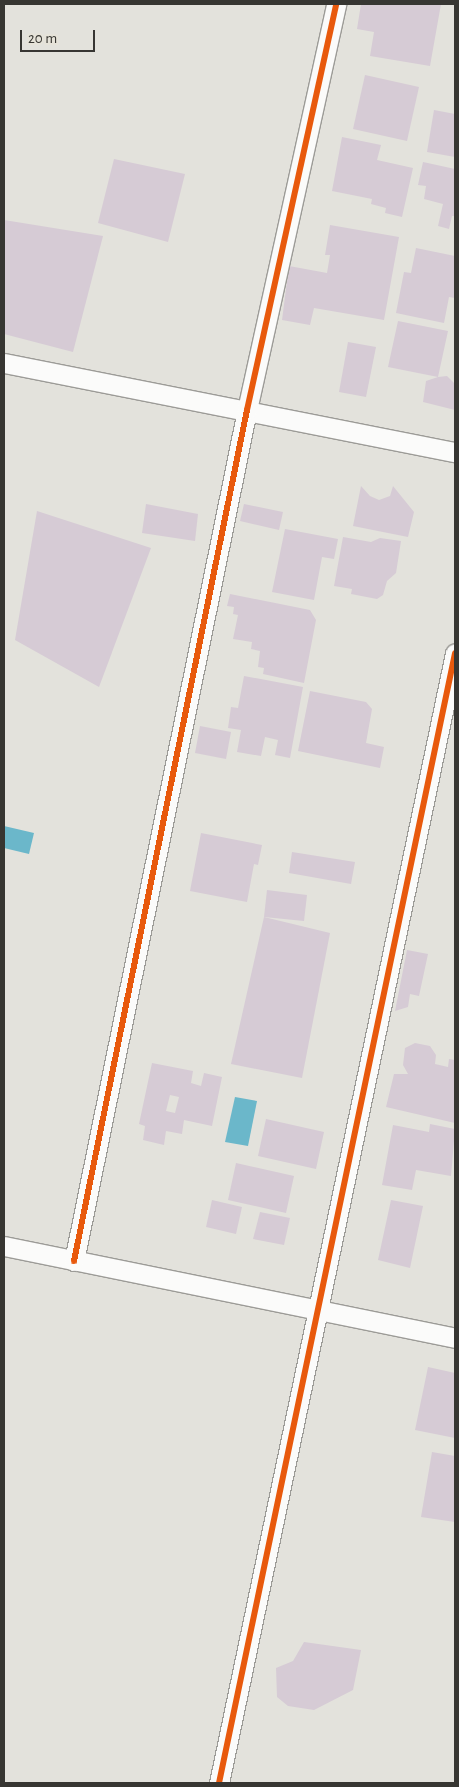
<!DOCTYPE html>
<style>
body{margin:0}
#map{position:relative;width:459px;height:1787px;overflow:hidden;background:#e3e2dc;font-family:"Alegreya Sans",sans-serif}
div>[style]{position:absolute}
[style*='--x']{left:calc(var(--x)*1px);top:calc(var(--y)*1px);width:calc(var(--w)*1px);rotate:calc(var(--a)*1deg)}
.water>*{inset:0;background:#6bb7ca}
.building>*{inset:0;background:#d6cbd5}
.roads{filter:drop-shadow(1px 0 #9c9b97) drop-shadow(-1px 0 #9c9b97) drop-shadow(0 1px #9c9b97) drop-shadow(0 -1px #9c9b97)}
.minor>*{height:19px;margin:-9.5px;padding:0 9.5px;transform-origin:9.5px;border-radius:9.5px;background:#fbfbfa}
.cycleway>*{height:6px;margin:-3px;padding:0 3px;transform-origin:3px;border-radius:3px;background:#e8590c}
span{translate:-50% -50%;white-space:nowrap;text-align:center;line-height:1.15;-webkit-text-stroke:4.5px #e6e3d9;paint-order:stroke}
.frame{position:absolute;inset:0;border:5px solid #373632;pointer-events:none}
.scale{position:absolute;left:20px;top:30px;width:75px;height:22px;box-sizing:border-box;border:2px solid #373632;border-top:0;padding-left:6px;font-size:15px;line-height:18px;white-space:nowrap;color:#373632;-webkit-text-stroke:4px #e6e3d9;paint-order:stroke}
</style>
<div id="map">
<div class="water">
<div style="clip-path:polygon(4px 826px,34px 833px,29px 854px,4px 848px)"></div>
<div style="clip-path:polygon(235px 1097px,257px 1101px,248px 1146px,225px 1142px)"></div>
</div>
<div class="building">
<div style="clip-path:polygon(361px 4px,441px 4px,430px 66px,370px 56px,374px 32px,357px 29px)"></div>
<div style="clip-path:polygon(365px 75px,419px 87px,407px 141px,353px 129px)"></div>
<div style="clip-path:polygon(434px 110px,455px 114px,455px 157px,427px 152px)"></div>
<div style="clip-path:polygon(342px 137px,381px 145px,377px 160px,413px 168px,402px 217px,385px 213px,386px 208px,371px 204px,372px 199px,332px 191px)"></div>
<div style="clip-path:polygon(114px 159px,185px 174px,168px 242px,98px 223px)"></div>
<div style="clip-path:polygon(423px 162px,455px 169px,455px 216px,452px 216px,449px 229px,438px 226px,443px 204px,424px 199px,426px 186px,418px 185px)"></div>
<div style="clip-path:polygon(4px 220px,103px 236px,73px 352px,4px 334px)"></div>
<div style="clip-path:polygon(330px 225px,399px 237px,384px 320px,314px 308px,310px 325px,282px 320px,289px 266px,327px 273px,330px 255px,325px 255px)"></div>
<div style="clip-path:polygon(416px 248px,455px 256px,455px 298px,449px 297px,444px 323px,396px 313px,404px 272px,411px 273px)"></div>
<div style="clip-path:polygon(398px 321px,448px 331px,438px 377px,447px 376px,455px 384px,455px 410px,423px 402px,426px 381px,438px 377px,388px 367px)"></div>
<div style="clip-path:polygon(348px 342px,376px 347px,366px 397px,339px 392px)"></div>
<div style="clip-path:polygon(361px 486px,370px 496px,379px 500px,390px 496px,393px 486px,414px 512px,408px 537px,353px 526px)"></div>
<div style="clip-path:polygon(146px 504px,198px 514px,195px 541px,142px 533px)"></div>
<div style="clip-path:polygon(244px 504px,283px 512px,279px 530px,240px 521px)"></div>
<div style="clip-path:polygon(37px 511px,151px 548px,99px 687px,15px 640px)"></div>
<div style="clip-path:polygon(285px 529px,338px 539px,334px 559px,322px 557px,314px 600px,272px 592px)"></div>
<div style="clip-path:polygon(343px 537px,371px 542px,380px 538px,401px 541px,396px 573px,387px 581px,383px 595px,377px 599px,351px 594px,352px 589px,334px 586px)"></div>
<div style="clip-path:polygon(230px 594px,310px 610px,316px 620px,304px 683px,263px 674px,264px 668px,258px 667px,260px 651px,251px 649px,252px 642px,233px 639px,238px 615px,233px 614px,234px 607px,227px 606px)"></div>
<div style="clip-path:polygon(244px 676px,303px 687px,290px 758px,275px 755px,278px 740px,265px 737px,261px 756px,237px 752px,241px 730px,228px 728px,231px 707px,238px 708px)"></div>
<div style="clip-path:polygon(310px 691px,366px 702px,372px 709px,366px 743px,384px 747px,380px 768px,298px 751px)"></div>
<div style="clip-path:polygon(200px 726px,231px 732px,226px 759px,195px 753px)"></div>
<div style="clip-path:polygon(201px 833px,262px 845px,258px 865px,254px 864px,247px 902px,190px 891px)"></div>
<div style="clip-path:polygon(292px 852px,355px 862px,351px 884px,289px 873px)"></div>
<div style="clip-path:polygon(267px 890px,307px 895px,304px 921px,264px 917px)"></div>
<div style="clip-path:polygon(264px 917px,330px 933px,302px 1078px,231px 1064px)"></div>
<div style="clip-path:polygon(407px 950px,428px 954px,419px 996px,410px 994px,408px 1007px,395px 1011px)"></div>
<div style="clip-path:polygon(415px 1043px,430px 1046px,436px 1055px,435px 1064px,448px 1067px,449px 1059px,455px 1060px,455px 1123px,386px 1107px,394px 1074px,408px 1074px,403px 1065px,405px 1048px)"></div>
<div style="clip-path:polygon(evenodd,152px 1063px,193px 1071px,191px 1083px,201px 1086px,204px 1073px,222px 1077px,212px 1126px,184px 1120px,182px 1134px,166px 1131px,164px 1145px,143px 1140px,145px 1126px,139px 1124px,152px 1063px,170px 1095px,179px 1097px,175px 1113px,166px 1111px,170px 1095px)"></div>
<div style="clip-path:polygon(266px 1119px,324px 1132px,316px 1169px,258px 1156px)"></div>
<div style="clip-path:polygon(430px 1124px,455px 1129px,451px 1176px,416px 1170px,412px 1190px,382px 1185px,393px 1125px,429px 1132px)"></div>
<div style="clip-path:polygon(236px 1163px,294px 1176px,286px 1213px,228px 1200px)"></div>
<div style="clip-path:polygon(212px 1200px,242px 1207px,236px 1234px,206px 1227px)"></div>
<div style="clip-path:polygon(391px 1200px,423px 1206px,410px 1268px,378px 1260px)"></div>
<div style="clip-path:polygon(260px 1212px,290px 1218px,284px 1245px,253px 1239px)"></div>
<div style="clip-path:polygon(428px 1367px,455px 1373px,455px 1438px,415px 1430px)"></div>
<div style="clip-path:polygon(432px 1452px,455px 1456px,455px 1522px,421px 1517px)"></div>
<div style="clip-path:polygon(304px 1642px,361px 1650px,353px 1690px,314px 1710px,288px 1706px,277px 1697px,276px 1668px,293px 1661px)"></div>
</div>
<div class="roads">
<div class="minor">
<div style="--x:4;--y:363;--w:460;--a:11.2"></div>
<div style="--x:4;--y:1246;--w:460;--a:11.5"></div>
<div style="--x:74;--y:1261;--w:868;--a:-78.51"></div>
<div style="--x:247;--y:410;--w:416;--a:-77.6"></div>
<div style="--x:219;--y:1783;--w:1154;--a:-78.2"></div>
</div>
</div>
<div class="cycleway">
<div style="--x:74;--y:1261;--w:868;--a:-78.51"></div>
<div style="--x:247;--y:410;--w:416;--a:-77.6"></div>
<div style="--x:219;--y:1783;--w:1154;--a:-78.2"></div>
</div>
<div class="frame"></div>
<div class="scale">20 m</div>
</div>
